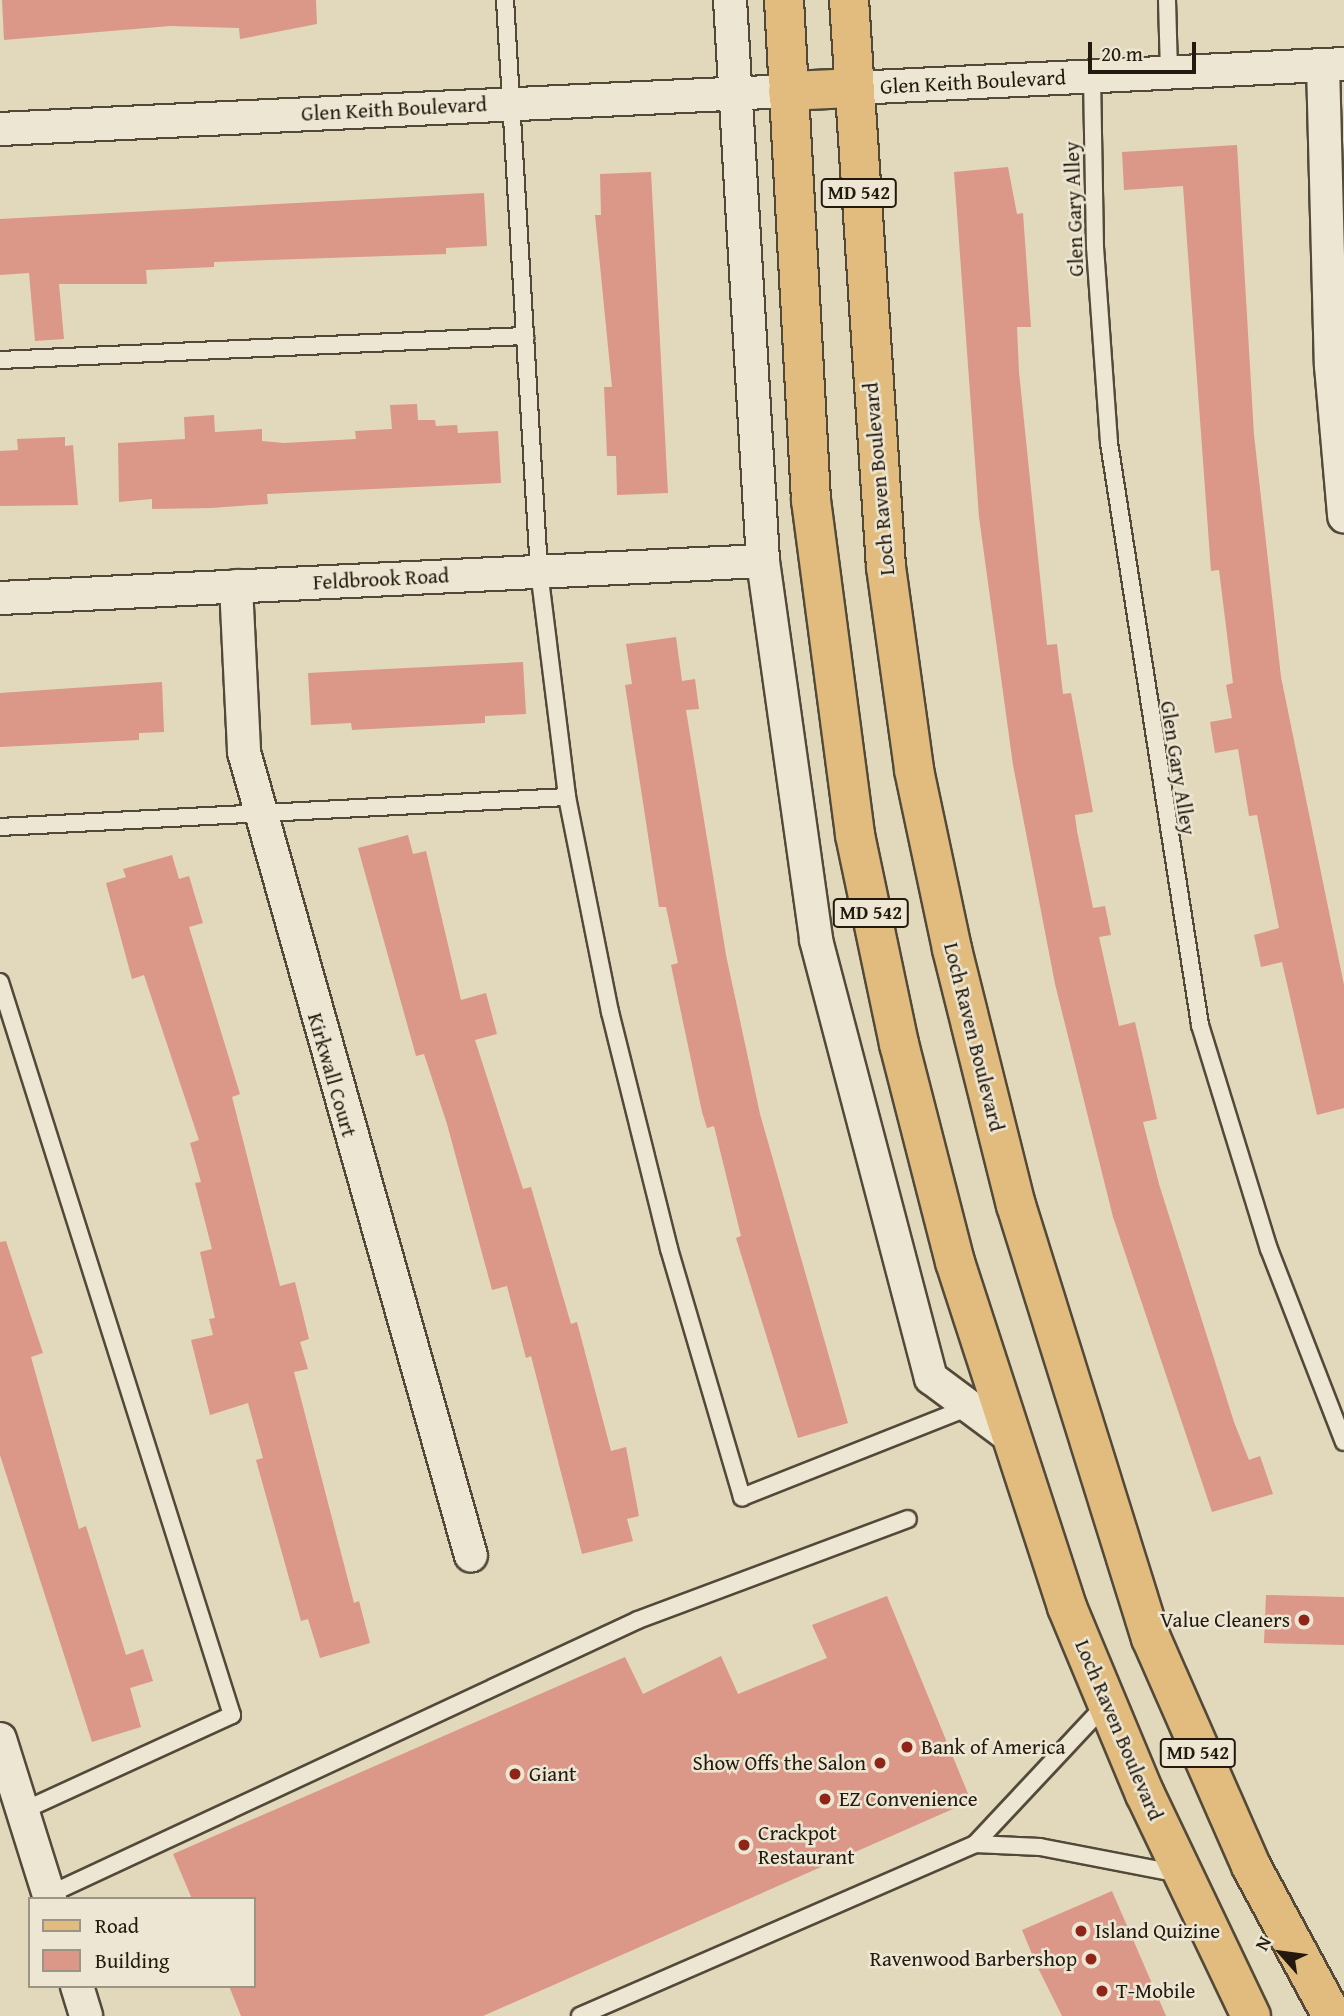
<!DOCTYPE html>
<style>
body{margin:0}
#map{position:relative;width:1344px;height:2016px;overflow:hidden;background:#e2d8bb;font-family:"Gentium Book Plus",serif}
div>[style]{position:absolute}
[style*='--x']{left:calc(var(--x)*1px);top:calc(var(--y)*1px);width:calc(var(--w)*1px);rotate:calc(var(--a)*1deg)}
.building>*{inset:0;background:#db9787}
.roads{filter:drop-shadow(2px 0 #534939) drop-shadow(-2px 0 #534939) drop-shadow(0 2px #534939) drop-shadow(0 -2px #534939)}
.service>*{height:16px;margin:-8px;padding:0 8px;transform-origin:8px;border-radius:8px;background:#ece6d3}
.minor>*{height:32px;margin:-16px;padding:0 16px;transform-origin:16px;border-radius:16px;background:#ece6d3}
.primary>*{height:38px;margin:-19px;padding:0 19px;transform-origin:19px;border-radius:19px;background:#e1bc7e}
.dots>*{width:19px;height:19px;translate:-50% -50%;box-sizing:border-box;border:4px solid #ece6d3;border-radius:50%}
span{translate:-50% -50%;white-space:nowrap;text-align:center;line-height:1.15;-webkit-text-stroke:5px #ece6d3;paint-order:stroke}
.shield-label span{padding:2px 5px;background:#ece6d3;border:2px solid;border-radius:5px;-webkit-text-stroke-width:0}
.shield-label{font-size:19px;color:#23190e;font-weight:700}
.street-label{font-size:21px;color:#23190e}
.poi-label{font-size:21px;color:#23190e}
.right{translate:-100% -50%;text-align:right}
.left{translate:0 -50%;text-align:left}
.legend{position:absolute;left:28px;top:1897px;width:228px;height:91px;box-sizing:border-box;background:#ece6d3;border:2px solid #9c9484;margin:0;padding:9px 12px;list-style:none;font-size:21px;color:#23190e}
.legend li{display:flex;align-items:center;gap:14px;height:35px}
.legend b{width:35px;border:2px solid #9c9484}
.north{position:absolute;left:1246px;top:1918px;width:70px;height:70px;-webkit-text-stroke:5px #ece6d3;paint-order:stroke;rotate:298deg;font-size:19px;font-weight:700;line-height:28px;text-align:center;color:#23190e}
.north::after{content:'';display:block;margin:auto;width:24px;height:32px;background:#23190e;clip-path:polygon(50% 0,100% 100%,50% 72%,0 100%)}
.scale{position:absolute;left:1088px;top:42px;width:108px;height:32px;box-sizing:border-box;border:4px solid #23190e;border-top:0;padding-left:9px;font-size:21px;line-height:24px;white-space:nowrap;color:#23190e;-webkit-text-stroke:5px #ece6d3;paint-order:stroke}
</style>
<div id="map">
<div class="building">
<div style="clip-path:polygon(2px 0,316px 0,317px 24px,240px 39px,239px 28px,170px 26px,4px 40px)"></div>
<div style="clip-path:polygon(1237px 145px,1254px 435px,1281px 677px,1344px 985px,1344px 1108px,1317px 1115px,1282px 962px,1261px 967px,1254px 935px,1279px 928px,1257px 815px,1249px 816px,1238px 749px,1215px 753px,1210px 722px,1232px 718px,1226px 685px,1233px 683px,1219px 570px,1211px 571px,1183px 186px,1124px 190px,1122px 152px)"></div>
<div style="clip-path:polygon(1008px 167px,1017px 214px,1023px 213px,1031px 327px,1017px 327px,1019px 372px,1047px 645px,1057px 644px,1063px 694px,1071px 693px,1093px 812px,1075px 815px,1077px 831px,1093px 908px,1105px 906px,1111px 935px,1099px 937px,1119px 1026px,1135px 1022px,1157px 1119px,1143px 1122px,1159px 1184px,1234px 1422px,1249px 1460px,1260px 1456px,1273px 1494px,1212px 1512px,1113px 1217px,1055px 984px,1013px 765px,979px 517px,954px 172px)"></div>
<div style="clip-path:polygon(651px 172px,668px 493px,617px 495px,616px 456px,607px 456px,604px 387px,612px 387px,595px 215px,601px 215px,600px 174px)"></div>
<div style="clip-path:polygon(484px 193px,487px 246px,446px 248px,446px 254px,214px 262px,214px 267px,146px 270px,147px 284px,59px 284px,64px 339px,35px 341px,29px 273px,0 275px,0 219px)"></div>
<div style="clip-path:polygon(417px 404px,418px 420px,435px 420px,436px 426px,457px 425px,458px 433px,498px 431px,501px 483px,267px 494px,268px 504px,211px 508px,152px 509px,152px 499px,119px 502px,118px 443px,185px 439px,184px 417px,214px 415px,215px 432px,262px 429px,262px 441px,284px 443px,356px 439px,355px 431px,392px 429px,390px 405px)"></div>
<div style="clip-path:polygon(65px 437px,65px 446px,73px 445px,78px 505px,0 506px,0 451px,18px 450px,17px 439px)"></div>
<div style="clip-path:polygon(676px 637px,682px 681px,695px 679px,699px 709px,686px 710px,726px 955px,760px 1114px,848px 1423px,798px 1438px,736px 1238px,741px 1236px,714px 1126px,707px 1128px,702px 1112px,671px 965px,678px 963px,666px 907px,659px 907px,625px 685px,632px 684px,626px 644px)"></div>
<div style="clip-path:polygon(523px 662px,526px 714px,485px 716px,485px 723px,352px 730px,351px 723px,311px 725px,308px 673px)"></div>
<div style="clip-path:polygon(162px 682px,164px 732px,139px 733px,139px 740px,0 747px,0 693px)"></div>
<div style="clip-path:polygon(408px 835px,413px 854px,426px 851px,461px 1000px,486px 993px,497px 1034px,475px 1040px,523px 1189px,531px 1187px,571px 1324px,577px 1322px,611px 1451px,626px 1447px,639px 1516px,627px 1519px,633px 1541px,582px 1554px,531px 1356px,526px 1358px,507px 1286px,492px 1290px,447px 1124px,424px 1054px,416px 1056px,358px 848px)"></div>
<div style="clip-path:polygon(172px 855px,179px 879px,189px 876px,203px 923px,189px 927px,240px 1094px,232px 1097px,280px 1286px,295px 1282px,309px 1339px,300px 1342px,308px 1369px,294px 1372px,354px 1603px,359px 1601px,370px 1643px,320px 1658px,308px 1619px,301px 1621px,256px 1460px,263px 1458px,248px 1403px,210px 1415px,191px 1340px,213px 1335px,209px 1319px,215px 1318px,200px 1252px,212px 1249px,195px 1183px,201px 1182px,190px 1143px,199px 1140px,144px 975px,132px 979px,106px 883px,126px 877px,123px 869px)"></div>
<div style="clip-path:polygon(6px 1241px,43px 1353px,31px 1357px,79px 1529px,86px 1526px,126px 1655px,143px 1649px,153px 1681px,130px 1688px,141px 1727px,92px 1742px,0 1455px,0 1242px)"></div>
<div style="clip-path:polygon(1266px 1595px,1344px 1597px,1344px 1645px,1264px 1643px)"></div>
<div style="clip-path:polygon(887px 1596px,971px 1801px,483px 2016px,241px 2016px,229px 1986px,254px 1986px,254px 1899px,192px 1899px,173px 1854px,625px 1657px,643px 1694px,721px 1656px,738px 1694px,827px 1658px,812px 1625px)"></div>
<div style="clip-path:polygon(1112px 1891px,1166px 2016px,1062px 2016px,1037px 1966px,1022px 1930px)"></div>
</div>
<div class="roads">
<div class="service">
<div style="--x:505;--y:0;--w:572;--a:86.59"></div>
<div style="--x:539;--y:571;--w:228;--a:82.9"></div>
<div style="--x:1167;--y:0;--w:73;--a:88.4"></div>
<div style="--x:1092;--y:76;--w:171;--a:89"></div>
<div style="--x:1095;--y:247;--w:196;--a:85.9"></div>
<div style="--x:1109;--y:443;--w:589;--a:81.11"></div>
<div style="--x:1200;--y:1025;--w:234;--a:72.9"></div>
<div style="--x:1269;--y:1249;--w:207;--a:68.8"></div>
<div style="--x:0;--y:360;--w:526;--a:-2.62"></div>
<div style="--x:0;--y:827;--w:568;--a:-3.03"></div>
<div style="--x:567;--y:797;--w:219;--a:78.7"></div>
<div style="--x:610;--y:1012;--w:244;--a:76"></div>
<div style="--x:669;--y:1249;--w:259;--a:73.6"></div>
<div style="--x:742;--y:1497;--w:244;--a:-21.6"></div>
<div style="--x:0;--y:982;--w:769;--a:72.44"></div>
<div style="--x:232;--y:1715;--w:231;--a:155.4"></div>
<div style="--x:975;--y:1844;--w:65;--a:2.6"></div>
<div style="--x:1040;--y:1847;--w:143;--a:10.9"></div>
<div style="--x:48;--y:1895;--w:651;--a:-24.99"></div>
<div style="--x:638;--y:1620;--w:288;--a:-20.5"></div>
<div style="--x:580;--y:2016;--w:431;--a:-23.5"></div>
<div style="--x:975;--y:1844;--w:190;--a:-46.9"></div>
</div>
<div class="minor">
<div style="--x:730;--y:0;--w:562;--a:86.63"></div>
<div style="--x:763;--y:561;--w:383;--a:82"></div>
<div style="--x:816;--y:940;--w:453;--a:75.3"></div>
<div style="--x:931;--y:1378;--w:97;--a:36.6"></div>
<div style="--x:1323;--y:65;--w:301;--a:88.5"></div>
<div style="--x:1331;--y:366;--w:151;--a:85"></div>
<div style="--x:854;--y:88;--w:491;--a:-2.8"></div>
<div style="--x:0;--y:129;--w:789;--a:-2.76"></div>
<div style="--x:236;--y:586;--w:166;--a:87.2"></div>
<div style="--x:244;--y:752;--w:835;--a:74.23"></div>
<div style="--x:0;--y:598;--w:764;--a:-2.78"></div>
<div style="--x:0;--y:1739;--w:168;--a:72.6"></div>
<div style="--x:77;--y:1986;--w:31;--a:73"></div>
</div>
<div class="primary">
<div style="--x:784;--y:0;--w:501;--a:86.91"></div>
<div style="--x:811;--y:500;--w:338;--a:82.5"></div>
<div style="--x:855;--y:835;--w:214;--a:78.1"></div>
<div style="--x:899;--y:1044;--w:225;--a:75.6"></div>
<div style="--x:955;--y:1262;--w:363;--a:72"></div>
<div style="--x:1067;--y:1607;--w:203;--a:67.4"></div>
<div style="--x:1145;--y:1794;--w:246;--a:64.5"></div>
<div style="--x:849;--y:0;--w:568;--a:86.27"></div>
<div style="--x:886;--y:567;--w:205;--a:82.1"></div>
<div style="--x:914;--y:770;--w:183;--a:78"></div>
<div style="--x:952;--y:949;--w:264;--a:76"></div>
<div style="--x:1016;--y:1205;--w:454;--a:72.7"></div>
<div style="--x:1151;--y:1638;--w:249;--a:66.3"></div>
<div style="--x:1251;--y:1866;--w:170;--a:61.6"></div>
<div style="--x:788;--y:91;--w:66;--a:-2.6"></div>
</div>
</div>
<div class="dots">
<div style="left:1304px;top:1620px;background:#8f2418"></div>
<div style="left:907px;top:1747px;background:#8f2418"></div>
<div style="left:880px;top:1763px;background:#8f2418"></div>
<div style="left:515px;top:1774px;background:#8f2418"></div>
<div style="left:825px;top:1799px;background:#8f2418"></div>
<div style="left:744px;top:1845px;background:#8f2418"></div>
<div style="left:1081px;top:1931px;background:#8f2418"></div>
<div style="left:1091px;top:1959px;background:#8f2418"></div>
<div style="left:1102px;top:1991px;background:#8f2418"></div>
</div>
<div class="shield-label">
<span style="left:859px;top:193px">MD 542</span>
<span style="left:871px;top:913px">MD 542</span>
<span style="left:1198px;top:1753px">MD 542</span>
</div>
<div class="street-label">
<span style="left:973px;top:82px;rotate:-3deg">Glen Keith Boulevard</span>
<span style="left:394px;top:109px;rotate:-3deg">Glen Keith Boulevard</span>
<span style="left:1074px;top:209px;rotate:-92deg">Glen Gary Alley</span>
<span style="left:879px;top:479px;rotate:-95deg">Loch Raven Boulevard</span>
<span style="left:381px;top:579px;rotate:-3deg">Feldbrook Road</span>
<span style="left:1178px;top:768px;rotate:81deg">Glen Gary Alley</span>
<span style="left:974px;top:1037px;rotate:76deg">Loch Raven Boulevard</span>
<span style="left:332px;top:1075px;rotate:74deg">Kirkwall Court</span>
<span style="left:1119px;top:1730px;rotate:67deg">Loch Raven Boulevard</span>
</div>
<div class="poi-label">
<span class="right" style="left:1290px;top:1620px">Value Cleaners</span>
<span class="left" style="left:921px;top:1747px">Bank of America</span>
<span class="right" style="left:866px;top:1763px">Show Offs the Salon</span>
<span class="left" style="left:529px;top:1774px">Giant</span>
<span class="left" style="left:839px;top:1799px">EZ Convenience</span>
<span class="left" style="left:758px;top:1845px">Crackpot<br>Restaurant</span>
<span class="left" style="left:1095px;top:1931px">Island Quizine</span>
<span class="right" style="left:1077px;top:1959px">Ravenwood Barbershop</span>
<span class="left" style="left:1116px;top:1991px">T-Mobile</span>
</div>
<ul class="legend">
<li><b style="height:9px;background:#e1bc7e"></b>Road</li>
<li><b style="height:19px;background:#db9787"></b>Building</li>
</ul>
<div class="north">N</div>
<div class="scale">20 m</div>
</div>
